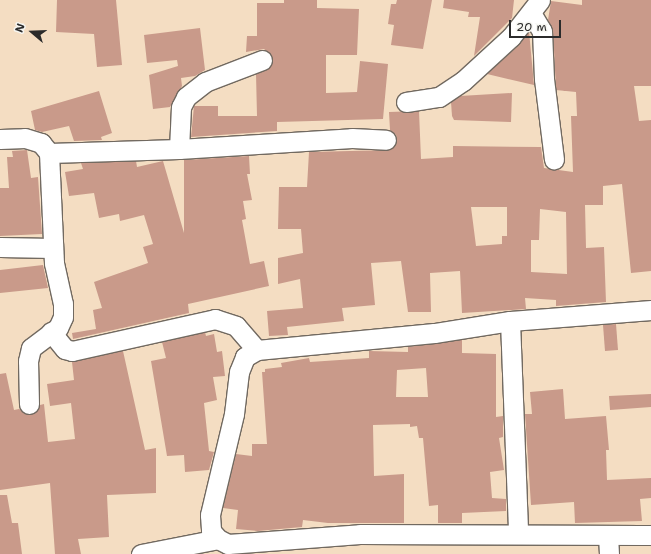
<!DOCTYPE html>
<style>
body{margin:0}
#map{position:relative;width:651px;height:554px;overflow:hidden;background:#f4ddc2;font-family:"Shantell Sans",sans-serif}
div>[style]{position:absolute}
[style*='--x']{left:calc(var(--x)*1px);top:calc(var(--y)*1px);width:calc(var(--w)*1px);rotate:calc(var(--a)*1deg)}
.building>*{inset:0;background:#c99a8a}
.roads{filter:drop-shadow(1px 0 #716960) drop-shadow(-1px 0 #716960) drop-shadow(0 1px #716960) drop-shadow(0 -1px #716960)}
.minor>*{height:19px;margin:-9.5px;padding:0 9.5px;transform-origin:9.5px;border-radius:9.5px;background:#fff}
span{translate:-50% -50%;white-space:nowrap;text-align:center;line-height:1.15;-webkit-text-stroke:3px #f6f6f2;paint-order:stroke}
.north{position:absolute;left:12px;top:12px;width:40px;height:40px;-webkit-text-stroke:3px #f6f6f2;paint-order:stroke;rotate:289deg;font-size:11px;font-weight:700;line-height:16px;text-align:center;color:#2b2b2b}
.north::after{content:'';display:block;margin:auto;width:14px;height:18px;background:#2b2b2b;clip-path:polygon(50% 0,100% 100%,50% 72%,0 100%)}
.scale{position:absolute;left:509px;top:20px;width:52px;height:18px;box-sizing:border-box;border:2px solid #2b2b2b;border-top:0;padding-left:5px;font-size:12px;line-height:14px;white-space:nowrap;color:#2b2b2b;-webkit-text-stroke:3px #f6f6f2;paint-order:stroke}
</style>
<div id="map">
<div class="building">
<div style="clip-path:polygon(57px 0,116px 0,122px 65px,97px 67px,94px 34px,56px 32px)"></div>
<div style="clip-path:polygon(284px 0,317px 0,317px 8px,359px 9px,357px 55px,326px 55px,326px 93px,357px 92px,360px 61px,388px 64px,383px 119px,277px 122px,277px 131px,191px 137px,194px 106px,218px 106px,218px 116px,257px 116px,256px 74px,270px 67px,272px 56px,264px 49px,246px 52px,247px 36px,257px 36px,257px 3px,284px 3px)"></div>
<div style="clip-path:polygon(397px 0,432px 0,423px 49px,391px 45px,394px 25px,388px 24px,391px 4px,396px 4px)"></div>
<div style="clip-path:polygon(444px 0,514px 0,512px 18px,474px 56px,480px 17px,468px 17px,469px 12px,443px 8px)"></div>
<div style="clip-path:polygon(evenodd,582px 0,651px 0,651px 86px,634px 86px,639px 121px,651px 120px,651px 271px,631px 273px,622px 184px,603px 186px,603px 205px,585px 205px,586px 248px,604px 247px,606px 302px,556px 306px,556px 300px,525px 298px,526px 309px,462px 313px,460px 271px,430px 273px,431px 312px,408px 312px,401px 261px,371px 263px,375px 305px,342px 308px,344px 321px,287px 327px,288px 335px,269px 336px,267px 311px,303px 308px,300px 279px,278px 284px,278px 258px,303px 253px,301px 229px,278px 229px,279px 187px,307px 187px,309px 152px,391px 150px,397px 140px,396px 135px,390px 130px,389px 112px,419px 111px,421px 159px,453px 157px,453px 146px,541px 147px,544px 168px,573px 172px,571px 116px,577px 116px,576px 92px,556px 90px,553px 31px,548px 20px,551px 1px,582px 5px,582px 0,471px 207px,507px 207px,507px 236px,502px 236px,502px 244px,476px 246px,471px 207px,582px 0,540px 209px,566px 212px,567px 274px,531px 272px,531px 240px,539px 240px,540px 209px)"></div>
<div style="clip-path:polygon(200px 28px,205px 70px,195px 76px,181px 78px,182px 86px,170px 107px,153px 109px,149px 75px,178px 66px,177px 60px,147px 63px,144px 35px)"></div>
<div style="clip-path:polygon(529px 31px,534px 85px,487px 74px,519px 45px)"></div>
<div style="clip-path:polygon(99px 91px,112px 133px,101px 137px,102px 140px,74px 141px,69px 126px,42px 132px,35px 130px,31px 111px)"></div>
<div style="clip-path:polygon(512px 93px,511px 122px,454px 120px,452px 116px,451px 102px,460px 96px)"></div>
<div style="clip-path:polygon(27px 150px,31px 178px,38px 177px,42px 234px,0 236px,0 188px,9px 188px,7px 157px,13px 157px,12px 151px)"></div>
<div style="clip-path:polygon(249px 156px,250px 174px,247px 174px,252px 200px,243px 201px,246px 219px,242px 220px,250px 264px,264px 261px,269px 286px,188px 304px,189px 313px,73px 339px,72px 333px,96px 329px,93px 310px,102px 308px,94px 282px,148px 263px,143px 247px,153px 244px,144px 215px,120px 221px,119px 214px,99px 218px,94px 193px,69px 196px,65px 172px,83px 169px,81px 163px,136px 161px,137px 167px,163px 161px,184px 233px,184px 160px)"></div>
<div style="clip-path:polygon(43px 265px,48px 288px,0 293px,0 270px)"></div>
<div style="clip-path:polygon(616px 324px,618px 350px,605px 351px,603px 325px)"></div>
<div style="clip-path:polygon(205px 332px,206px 336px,214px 334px,217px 352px,222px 351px,225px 376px,213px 377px,217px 400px,204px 403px,209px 451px,214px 452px,209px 470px,185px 472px,184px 455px,167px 456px,151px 361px,166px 358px,162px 342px)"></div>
<div style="clip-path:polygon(evenodd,458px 340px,462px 340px,462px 353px,496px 354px,496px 417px,503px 416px,503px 437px,499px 438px,504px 470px,490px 472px,492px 498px,506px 499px,506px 511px,462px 513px,462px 523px,438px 523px,438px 505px,429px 506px,423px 438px,419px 438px,417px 426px,410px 427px,410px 424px,373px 425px,374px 476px,404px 474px,404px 523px,328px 523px,303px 520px,302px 527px,258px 531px,236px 529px,238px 510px,223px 508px,236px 454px,252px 456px,252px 444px,267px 444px,262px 372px,265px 372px,265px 369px,282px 367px,281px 363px,309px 358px,310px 362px,369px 358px,369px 351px,408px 352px,408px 347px,458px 340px,426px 368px,428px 397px,396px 397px,397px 370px,426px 368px)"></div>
<div style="clip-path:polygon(123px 351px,145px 450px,156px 448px,156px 493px,107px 495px,109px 537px,78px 539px,81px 554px,55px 554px,50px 483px,0 490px,0 374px,6px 373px,14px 410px,19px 409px,30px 415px,35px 413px,40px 405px,44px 404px,48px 442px,75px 439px,71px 403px,50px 406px,47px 384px,74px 380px,72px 362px)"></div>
<div style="clip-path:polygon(563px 389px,565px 419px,606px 416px,609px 450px,606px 450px,607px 480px,651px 478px,651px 498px,640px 499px,642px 521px,575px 523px,574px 502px,531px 505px,525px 414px,532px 414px,530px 392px)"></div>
<div style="clip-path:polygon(651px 394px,651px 407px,610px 410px,609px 396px)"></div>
<div style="clip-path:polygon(0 495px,7px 495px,12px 523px,18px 523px,22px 554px,0 554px)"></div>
</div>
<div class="roads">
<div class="minor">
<div style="--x:531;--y:13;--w:21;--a:59"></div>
<div style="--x:542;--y:31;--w:48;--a:87.6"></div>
<div style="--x:544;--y:79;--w:81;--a:82.9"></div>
<div style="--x:406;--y:102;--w:33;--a:-9"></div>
<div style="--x:439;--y:97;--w:29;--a:-34"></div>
<div style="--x:463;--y:81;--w:65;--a:-42.5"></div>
<div style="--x:511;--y:37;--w:47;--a:-51.9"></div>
<div style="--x:0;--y:139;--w:25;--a:-2"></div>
<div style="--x:25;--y:138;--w:17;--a:17"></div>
<div style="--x:41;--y:143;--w:13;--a:51"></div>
<div style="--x:49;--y:153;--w:130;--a:-1.8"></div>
<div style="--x:179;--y:149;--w:173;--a:-3.6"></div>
<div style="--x:352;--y:138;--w:34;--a:3"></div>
<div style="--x:179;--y:149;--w:42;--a:-87.3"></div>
<div style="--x:181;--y:107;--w:11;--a:-63"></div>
<div style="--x:186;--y:97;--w:24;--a:-38"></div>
<div style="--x:205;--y:82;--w:61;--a:-21.1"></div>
<div style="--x:0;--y:247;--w:53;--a:1.1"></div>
<div style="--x:651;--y:310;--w:141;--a:175.5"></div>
<div style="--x:510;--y:321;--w:77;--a:171"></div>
<div style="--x:434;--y:333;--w:178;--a:174.5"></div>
<div style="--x:257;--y:350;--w:14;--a:150"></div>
<div style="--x:245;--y:357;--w:16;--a:112"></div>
<div style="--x:239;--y:372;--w:42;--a:96.8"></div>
<div style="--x:234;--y:414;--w:104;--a:103.4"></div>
<div style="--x:210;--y:515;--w:16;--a:86"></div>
<div style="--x:211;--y:531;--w:11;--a:49"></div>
<div style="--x:218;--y:539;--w:11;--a:27"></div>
<div style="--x:228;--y:544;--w:132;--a:-4.3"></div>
<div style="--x:360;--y:534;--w:291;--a:0.2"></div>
<div style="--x:510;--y:321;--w:213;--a:87.8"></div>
<div style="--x:51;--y:332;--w:22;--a:51"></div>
<div style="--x:65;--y:349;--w:7;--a:16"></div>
<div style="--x:72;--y:351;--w:147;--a:-12.6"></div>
<div style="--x:215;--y:319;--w:22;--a:18"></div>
<div style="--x:236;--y:326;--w:32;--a:49"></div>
<div style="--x:29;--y:404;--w:43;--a:-91.3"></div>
<div style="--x:28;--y:361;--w:13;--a:-77"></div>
<div style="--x:31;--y:348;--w:34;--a:-37"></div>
<div style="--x:58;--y:328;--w:12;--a:-66"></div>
<div style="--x:63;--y:317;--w:13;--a:-90"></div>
<div style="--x:63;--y:304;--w:42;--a:-102.4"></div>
<div style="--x:54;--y:263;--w:110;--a:-92.6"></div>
<div style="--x:608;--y:535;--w:19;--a:87"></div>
<div style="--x:141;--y:554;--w:78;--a:-11"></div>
</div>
</div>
<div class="north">N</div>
<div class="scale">20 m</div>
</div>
